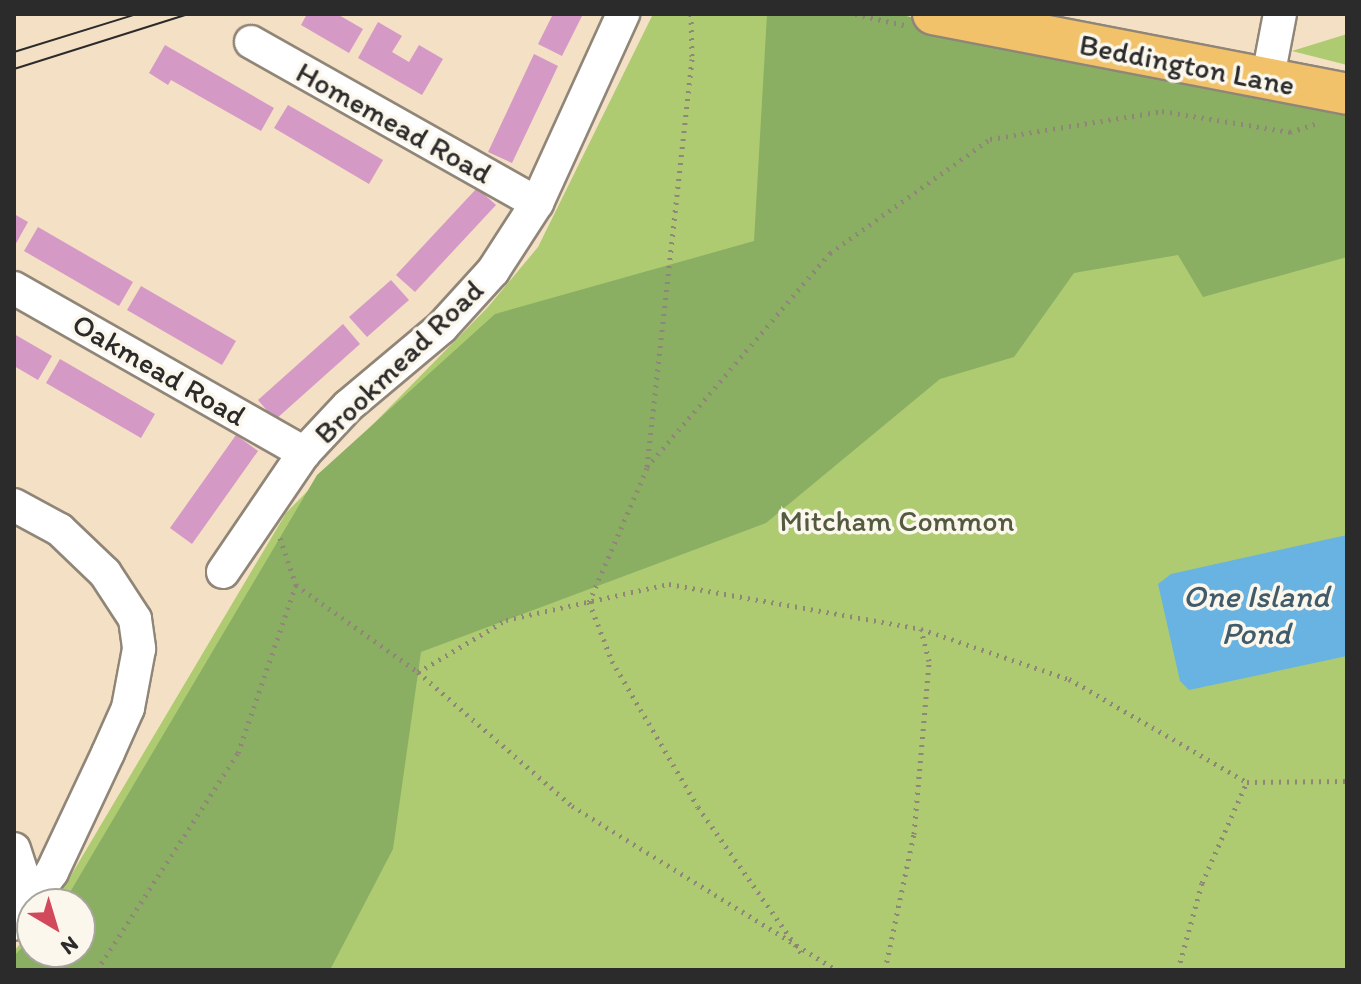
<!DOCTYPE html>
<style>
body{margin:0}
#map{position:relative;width:1361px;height:984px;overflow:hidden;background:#f4e0c5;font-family:Itim,sans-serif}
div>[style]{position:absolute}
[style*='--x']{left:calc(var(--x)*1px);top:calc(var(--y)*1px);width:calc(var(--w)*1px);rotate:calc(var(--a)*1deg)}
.green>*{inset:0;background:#aecb71}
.forest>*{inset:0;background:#8aaf63}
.water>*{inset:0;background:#68b3e1}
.building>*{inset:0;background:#d499c5}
.path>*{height:5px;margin-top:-2.5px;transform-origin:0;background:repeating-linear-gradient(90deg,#908678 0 2px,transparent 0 8px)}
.roads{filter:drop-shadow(2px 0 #908678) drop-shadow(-2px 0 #908678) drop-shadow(0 2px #908678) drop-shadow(0 -2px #908678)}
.minor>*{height:32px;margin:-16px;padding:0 16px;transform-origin:16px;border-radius:16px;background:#fff}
.major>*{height:40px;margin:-20px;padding:0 20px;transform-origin:20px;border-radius:20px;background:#f2c26a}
.tram>*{height:2px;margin:-1px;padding:0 1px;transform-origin:1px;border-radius:1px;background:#2b2b2b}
span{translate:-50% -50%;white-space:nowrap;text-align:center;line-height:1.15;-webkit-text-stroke:7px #fbf7ec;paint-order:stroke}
.street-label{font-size:30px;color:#2b2b2b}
.park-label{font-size:30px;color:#525b40}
.water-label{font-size:32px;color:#405b6b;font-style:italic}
.frame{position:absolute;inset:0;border:16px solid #2b2b2b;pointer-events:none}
.north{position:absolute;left:16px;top:888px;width:80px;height:80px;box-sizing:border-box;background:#fbf7ec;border:2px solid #a8a59f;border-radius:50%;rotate:142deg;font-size:22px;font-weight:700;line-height:32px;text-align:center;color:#2b2b2b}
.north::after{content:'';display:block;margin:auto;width:28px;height:36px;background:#d1495b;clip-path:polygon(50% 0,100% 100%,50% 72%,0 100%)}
</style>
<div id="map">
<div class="green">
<div style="clip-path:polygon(653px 14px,864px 14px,1347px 122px,1347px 970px,14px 970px,14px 951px,32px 930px,32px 952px,80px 952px,80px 904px,54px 904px,286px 513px,488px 307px,538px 247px)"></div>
<div style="clip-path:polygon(1347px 34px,1347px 65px,1292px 51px)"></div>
</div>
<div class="forest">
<div style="clip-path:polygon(767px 14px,897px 14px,1347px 111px,1347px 257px,1203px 297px,1178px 255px,1074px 273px,1014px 357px,940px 379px,766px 523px,421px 652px,393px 849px,330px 970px,14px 970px,14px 956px,32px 937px,32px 952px,80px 952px,80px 904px,63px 904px,317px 475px,495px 314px,754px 241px)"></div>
</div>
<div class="water">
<div style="clip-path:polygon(1347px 535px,1347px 656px,1189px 690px,1180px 681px,1158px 584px,1171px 574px)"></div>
</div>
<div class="building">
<div style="clip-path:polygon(307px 14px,337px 14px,363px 29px,349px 53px,301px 25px)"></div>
<div style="clip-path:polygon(553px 14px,583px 14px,562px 56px,538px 44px)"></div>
<div style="clip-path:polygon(378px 22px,402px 36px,392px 52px,409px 62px,419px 45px,443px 59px,422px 95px,358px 58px)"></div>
<div style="clip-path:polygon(165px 45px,274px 108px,261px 131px,171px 80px,168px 85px,149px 73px)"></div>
<div style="clip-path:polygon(534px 54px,558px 66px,512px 163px,488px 152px)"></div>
<div style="clip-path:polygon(288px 105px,383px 160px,369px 184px,274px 128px)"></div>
<div style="clip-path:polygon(477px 188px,496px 205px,415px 292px,396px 275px)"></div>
<div style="clip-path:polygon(14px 214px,28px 222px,14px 247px)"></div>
<div style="clip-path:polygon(38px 227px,133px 282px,119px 306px,24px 251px)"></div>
<div style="clip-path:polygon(391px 280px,409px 300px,367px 337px,349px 317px)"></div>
<div style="clip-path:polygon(141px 286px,236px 341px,222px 365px,127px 310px)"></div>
<div style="clip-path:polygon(343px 324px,360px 344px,275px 420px,258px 400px)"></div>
<div style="clip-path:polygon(14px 334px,52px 356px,38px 380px,14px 366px)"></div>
<div style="clip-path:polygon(60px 359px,155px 414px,141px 438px,46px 383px)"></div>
<div style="clip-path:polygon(236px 435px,258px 451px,192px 544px,170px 528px)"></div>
</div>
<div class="path">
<div style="--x:691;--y:14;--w:45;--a:88.7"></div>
<div style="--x:692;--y:59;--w:411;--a:96.3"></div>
<div style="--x:647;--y:468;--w:146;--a:113.4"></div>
<div style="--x:589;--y:602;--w:63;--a:68.7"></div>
<div style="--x:612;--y:661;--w:169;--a:59.5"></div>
<div style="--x:698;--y:807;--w:179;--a:54.8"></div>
<div style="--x:855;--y:14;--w:50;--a:12.7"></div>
<div style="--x:647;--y:467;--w:282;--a:-49.5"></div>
<div style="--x:830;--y:253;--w:196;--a:-35.5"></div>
<div style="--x:990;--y:139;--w:174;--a:-9.2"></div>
<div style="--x:1162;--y:111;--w:130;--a:9.3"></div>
<div style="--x:1290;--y:132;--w:28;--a:-18"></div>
<div style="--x:280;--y:538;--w:50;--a:71.2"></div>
<div style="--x:296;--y:585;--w:150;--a:35.5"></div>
<div style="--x:418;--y:672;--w:204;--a:41"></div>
<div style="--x:572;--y:806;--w:311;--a:31.8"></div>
<div style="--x:418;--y:672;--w:102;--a:-30.6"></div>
<div style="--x:506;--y:620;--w:167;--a:-12.5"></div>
<div style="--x:669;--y:584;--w:256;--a:10.1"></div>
<div style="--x:921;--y:629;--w:156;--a:18.7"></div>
<div style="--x:1069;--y:679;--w:206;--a:30.1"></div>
<div style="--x:97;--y:970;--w:259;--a:-57"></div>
<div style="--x:238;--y:753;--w:178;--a:-71"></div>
<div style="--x:885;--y:970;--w:139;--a:-78"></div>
<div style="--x:914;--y:834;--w:174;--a:-85"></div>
<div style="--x:929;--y:661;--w:33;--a:-104"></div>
<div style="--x:1178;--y:970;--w:90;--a:-74.6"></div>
<div style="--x:1202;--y:883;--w:111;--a:-66"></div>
<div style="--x:1247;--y:782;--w:100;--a:-0.6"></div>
</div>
<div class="roads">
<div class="minor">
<div style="--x:251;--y:42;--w:328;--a:29.4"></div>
<div style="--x:1267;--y:82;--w:69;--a:-79.2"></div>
<div style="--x:14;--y:288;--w:334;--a:29.6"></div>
<div style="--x:14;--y:505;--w:52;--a:28.5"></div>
<div style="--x:60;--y:530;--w:62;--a:43.7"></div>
<div style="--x:105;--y:573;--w:55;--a:56.9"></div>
<div style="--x:135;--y:619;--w:30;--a:82"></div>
<div style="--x:139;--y:649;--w:60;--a:100.6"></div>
<div style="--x:128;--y:708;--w:49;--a:114"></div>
<div style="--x:108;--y:753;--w:132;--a:115.2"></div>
<div style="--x:52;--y:872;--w:64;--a:126.2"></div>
<div style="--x:223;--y:572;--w:144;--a:-55.8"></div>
<div style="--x:304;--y:453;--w:64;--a:-46.9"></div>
<div style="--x:348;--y:406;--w:123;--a:-40"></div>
<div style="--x:442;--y:327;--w:76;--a:-47.7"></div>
<div style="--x:493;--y:271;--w:81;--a:-57.1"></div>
<div style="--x:537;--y:203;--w:208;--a:-65.5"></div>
<div style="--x:14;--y:849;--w:32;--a:72"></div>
<div style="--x:24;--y:879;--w:35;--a:92"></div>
</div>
<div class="major">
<div style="--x:933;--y:14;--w:422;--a:10.9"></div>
</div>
</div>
<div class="tram">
<div style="--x:14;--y:52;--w:129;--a:-17.2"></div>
<div style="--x:14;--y:69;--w:182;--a:-17.5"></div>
</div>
<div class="street-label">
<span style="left:1187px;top:65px;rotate:11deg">Beddington Lane</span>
<span style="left:394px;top:123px;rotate:29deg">Homemead Road</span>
<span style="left:399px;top:362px;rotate:-44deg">Brookmead Road</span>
<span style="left:159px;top:370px;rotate:30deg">Oakmead Road</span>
</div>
<div class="park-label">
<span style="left:897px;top:521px">Mitcham Common</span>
</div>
<div class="water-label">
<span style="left:1256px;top:615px">One Island<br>Pond</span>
</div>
<div class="frame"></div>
<div class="north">N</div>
</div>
